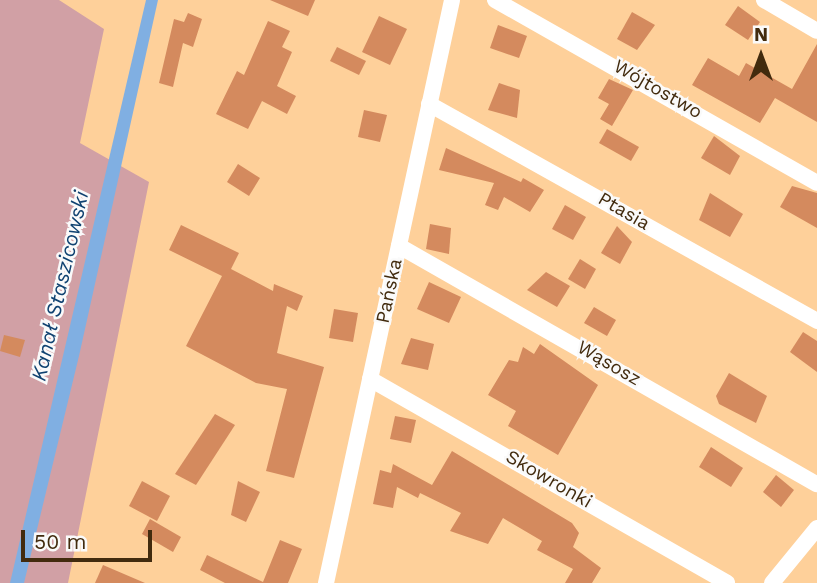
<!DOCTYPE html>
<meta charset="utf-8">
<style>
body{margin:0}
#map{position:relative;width:817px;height:583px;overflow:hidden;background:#fed09a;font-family:"Work Sans",sans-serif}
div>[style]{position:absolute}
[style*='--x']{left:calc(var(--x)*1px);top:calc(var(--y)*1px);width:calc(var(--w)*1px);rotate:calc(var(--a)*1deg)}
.green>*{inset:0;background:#d1a0a5}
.water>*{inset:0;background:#80afe2}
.building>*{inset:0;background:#d48a5e}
.minor>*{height:16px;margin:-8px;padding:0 8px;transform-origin:8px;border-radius:8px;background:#fff}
span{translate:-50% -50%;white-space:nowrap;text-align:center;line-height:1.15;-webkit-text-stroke:5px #fafafa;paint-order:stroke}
.street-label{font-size:19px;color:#422b0e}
.water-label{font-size:21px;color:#104271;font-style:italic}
.north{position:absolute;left:726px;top:21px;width:70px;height:70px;-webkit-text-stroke:5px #fafafa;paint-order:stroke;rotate:0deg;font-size:19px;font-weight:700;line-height:28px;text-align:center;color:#422b0e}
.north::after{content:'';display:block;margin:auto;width:24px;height:32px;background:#422b0e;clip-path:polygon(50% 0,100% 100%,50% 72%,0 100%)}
.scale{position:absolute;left:21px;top:530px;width:131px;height:32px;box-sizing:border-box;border:4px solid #422b0e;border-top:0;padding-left:9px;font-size:21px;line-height:24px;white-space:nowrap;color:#422b0e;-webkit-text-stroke:5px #fafafa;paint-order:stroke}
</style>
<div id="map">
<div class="green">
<div style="clip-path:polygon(0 0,59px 0,104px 29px,80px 143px,149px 182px,68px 583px,0 583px)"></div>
</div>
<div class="water">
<div style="clip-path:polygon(146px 0,158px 0,79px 356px,24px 583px,10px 583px)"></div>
</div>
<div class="building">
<div style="clip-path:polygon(270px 0,315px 0,308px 16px)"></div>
<div style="clip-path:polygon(738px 6px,760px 22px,748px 40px,725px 25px)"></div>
<div style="clip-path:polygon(632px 12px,655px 25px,637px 50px,617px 39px)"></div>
<div style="clip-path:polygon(188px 13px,202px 19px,193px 47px,183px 43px,173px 87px,159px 83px,174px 19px,184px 22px)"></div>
<div style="clip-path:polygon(379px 16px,407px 29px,390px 65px,362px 52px)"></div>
<div style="clip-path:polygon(268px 21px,290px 31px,282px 47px,292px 52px,277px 86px,296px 96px,287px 114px,262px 101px,248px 129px,216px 114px,237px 71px,244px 75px)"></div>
<div style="clip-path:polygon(498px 25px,527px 36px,519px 58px,490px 48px)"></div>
<div style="clip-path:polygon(817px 44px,817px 122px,775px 98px,760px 123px,692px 85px,708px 58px,739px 76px,746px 63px,792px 89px)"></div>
<div style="clip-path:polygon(337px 47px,366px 61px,359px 75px,330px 61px)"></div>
<div style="clip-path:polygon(609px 79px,633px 90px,612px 126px,600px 119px,609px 104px,598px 98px)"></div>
<div style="clip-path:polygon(499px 83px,520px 90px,517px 118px,488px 110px)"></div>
<div style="clip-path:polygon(364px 110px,387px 115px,380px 142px,358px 137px)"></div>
<div style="clip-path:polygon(607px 129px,639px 147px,631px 161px,599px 143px)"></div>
<div style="clip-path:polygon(714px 136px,740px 156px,730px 175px,701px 158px)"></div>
<div style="clip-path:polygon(446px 148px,521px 182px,523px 178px,544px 190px,530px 212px,504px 197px,498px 210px,485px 205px,494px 183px,439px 170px)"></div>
<div style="clip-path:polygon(238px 164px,260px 178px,249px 196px,227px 182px)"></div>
<div style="clip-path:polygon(792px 186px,817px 193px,817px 228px,780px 207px)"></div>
<div style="clip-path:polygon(710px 193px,743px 214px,730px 237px,699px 220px)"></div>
<div style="clip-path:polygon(565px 205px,586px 217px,573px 240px,552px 229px)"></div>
<div style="clip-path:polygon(430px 224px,451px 228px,449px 254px,426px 249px)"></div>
<div style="clip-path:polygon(181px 225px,239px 253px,231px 269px,273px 291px,274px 284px,303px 296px,297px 311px,287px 306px,277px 353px,324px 367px,294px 478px,266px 471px,287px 389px,256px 383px,186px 346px,222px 276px,169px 250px)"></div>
<div style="clip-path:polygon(617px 226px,632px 242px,620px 264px,601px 253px)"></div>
<div style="clip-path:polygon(580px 259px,596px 269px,585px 289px,568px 279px)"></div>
<div style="clip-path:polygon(546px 272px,570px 286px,557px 307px,527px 290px)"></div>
<div style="clip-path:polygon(429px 282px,461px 297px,449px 323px,417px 309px)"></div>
<div style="clip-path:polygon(594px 307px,616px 320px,607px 336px,584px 323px)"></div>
<div style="clip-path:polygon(334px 309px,358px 313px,353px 342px,329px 338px)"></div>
<div style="clip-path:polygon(803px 332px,817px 341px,817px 372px,790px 352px)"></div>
<div style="clip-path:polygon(4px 335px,25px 340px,20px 357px,0 351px)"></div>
<div style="clip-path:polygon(411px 338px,434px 344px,428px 370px,401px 364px)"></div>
<div style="clip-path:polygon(540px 344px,598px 385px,558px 455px,508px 426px,516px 411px,488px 395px,509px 360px,518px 362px,523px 347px,534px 354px)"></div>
<div style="clip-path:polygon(729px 373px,767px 396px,756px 423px,719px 404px,716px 396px)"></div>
<div style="clip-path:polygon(215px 414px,235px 425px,196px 485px,175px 474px)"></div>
<div style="clip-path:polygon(395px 416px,416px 420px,411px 443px,390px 439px)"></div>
<div style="clip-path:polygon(711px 447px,743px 468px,731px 487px,699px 467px)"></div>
<div style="clip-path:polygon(452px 451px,572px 523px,579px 533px,573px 547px,601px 568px,592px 583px,565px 583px,573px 569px,537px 550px,542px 541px,503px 518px,488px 544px,450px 531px,461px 513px,420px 493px,418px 498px,397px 487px,393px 508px,373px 504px,380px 470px,391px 473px,393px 464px,432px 485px)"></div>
<div style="clip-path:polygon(776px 475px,794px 490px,781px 507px,763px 492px)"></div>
<div style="clip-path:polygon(142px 481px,170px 496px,157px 521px,129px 506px)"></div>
<div style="clip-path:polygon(238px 481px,260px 492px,246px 522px,231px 515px)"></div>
<div style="clip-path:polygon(150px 519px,181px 537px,173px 552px,142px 534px)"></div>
<div style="clip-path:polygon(280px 540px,302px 549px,288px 583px,225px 583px,200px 570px,207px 555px,263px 582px)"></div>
<div style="clip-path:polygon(103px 565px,145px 583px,95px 583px)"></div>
</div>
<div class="minor">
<div style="--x:495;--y:0;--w:370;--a:29.6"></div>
<div style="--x:764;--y:0;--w:61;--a:30.3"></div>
<div style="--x:429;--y:104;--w:445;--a:29.2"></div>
<div style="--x:399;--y:246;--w:481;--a:29.7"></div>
<div style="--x:370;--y:379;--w:411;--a:29.7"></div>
<div style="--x:326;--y:583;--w:596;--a:-77.8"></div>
<div style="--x:772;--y:583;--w:71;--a:-50.7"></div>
</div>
<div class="street-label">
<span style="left:658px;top:89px;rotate:30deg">Wójtostwo</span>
<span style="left:624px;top:211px;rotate:30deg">Ptasia</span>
<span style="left:389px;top:291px;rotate:-78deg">Pańska</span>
<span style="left:609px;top:363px;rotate:30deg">Wąsosz</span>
<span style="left:549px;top:479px;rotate:30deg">Skowronki</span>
</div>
<div class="water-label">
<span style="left:60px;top:286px;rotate:-77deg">Kanał Staszicowski</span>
</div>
<div class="north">N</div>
<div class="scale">50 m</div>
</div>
